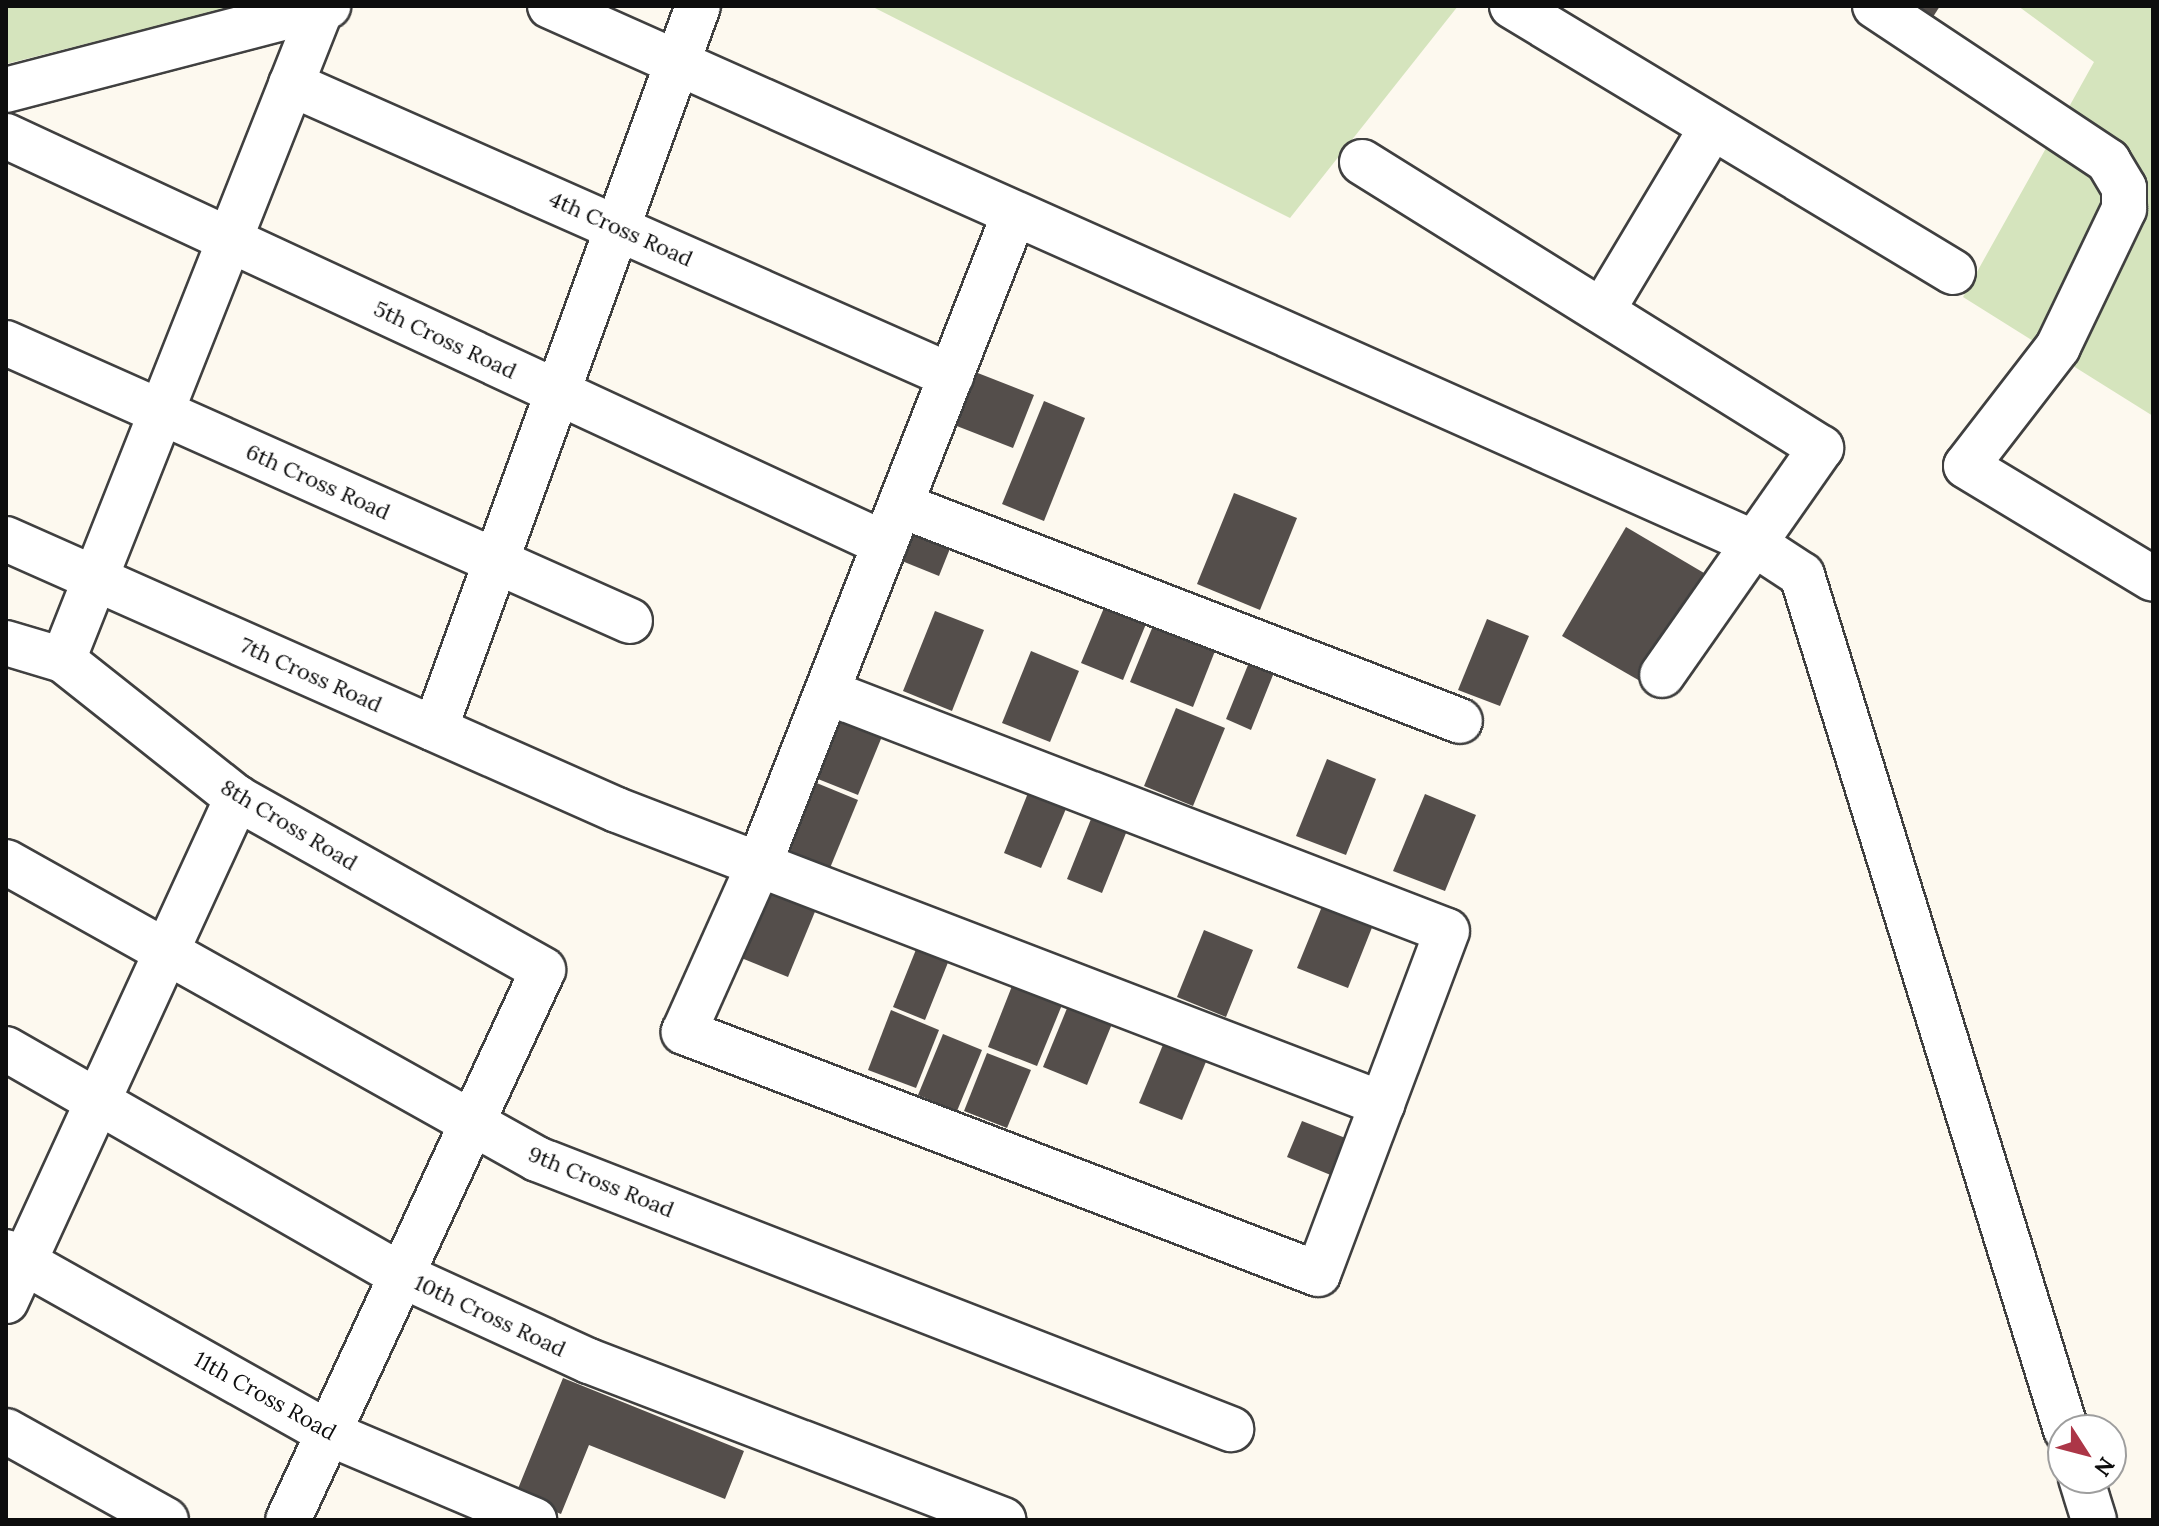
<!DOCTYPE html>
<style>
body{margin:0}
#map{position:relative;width:2159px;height:1526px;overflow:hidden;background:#fdf9ef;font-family:Lora,serif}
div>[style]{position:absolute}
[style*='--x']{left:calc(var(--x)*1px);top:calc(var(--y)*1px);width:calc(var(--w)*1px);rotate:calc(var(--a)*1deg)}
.green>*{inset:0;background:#d5e4bd}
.building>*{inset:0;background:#544e4b}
.roads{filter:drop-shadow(2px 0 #404040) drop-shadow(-2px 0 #404040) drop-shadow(0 2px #404040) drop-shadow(0 -2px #404040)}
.minor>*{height:44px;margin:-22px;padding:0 22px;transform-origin:22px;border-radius:22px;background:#fff}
span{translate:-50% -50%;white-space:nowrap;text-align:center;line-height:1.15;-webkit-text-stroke:8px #fff;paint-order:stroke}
.street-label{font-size:22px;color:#0d0d0d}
.frame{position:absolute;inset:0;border:8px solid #0d0d0d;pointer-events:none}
.north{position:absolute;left:2047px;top:1414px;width:80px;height:80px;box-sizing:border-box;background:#fff;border:2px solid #9e9e9e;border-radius:50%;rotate:126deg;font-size:22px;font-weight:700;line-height:32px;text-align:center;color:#0d0d0d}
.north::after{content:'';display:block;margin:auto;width:28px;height:36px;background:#ac3647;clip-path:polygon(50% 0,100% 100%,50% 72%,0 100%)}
</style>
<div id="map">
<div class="green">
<div style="clip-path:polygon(6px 6px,236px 6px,6px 64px)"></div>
<div style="clip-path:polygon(871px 6px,1458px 6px,1290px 218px)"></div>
<div style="clip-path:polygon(2018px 6px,2153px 6px,2153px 416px,1963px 297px,2094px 62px)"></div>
</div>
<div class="building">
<div style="clip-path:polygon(1884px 6px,1940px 6px,1924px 31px)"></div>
<div style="clip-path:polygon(965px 368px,1034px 395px,1013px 448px,944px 421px)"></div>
<div style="clip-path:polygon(1044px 401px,1085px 418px,1044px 521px,1002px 504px)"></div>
<div style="clip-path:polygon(1234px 493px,1297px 518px,1260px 610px,1197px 584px)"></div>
<div style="clip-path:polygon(906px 522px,953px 541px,939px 576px,892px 557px)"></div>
<div style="clip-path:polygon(1626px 527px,1704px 573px,1640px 681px,1562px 636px)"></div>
<div style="clip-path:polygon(1106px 603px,1148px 619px,1123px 680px,1081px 663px)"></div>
<div style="clip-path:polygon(935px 611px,984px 630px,952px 711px,903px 691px)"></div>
<div style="clip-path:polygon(1487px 619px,1529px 636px,1500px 706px,1458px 690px)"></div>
<div style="clip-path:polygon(1155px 621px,1217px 646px,1193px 707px,1130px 682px)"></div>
<div style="clip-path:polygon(1031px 651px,1079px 671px,1050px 742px,1002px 723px)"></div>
<div style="clip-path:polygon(1250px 660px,1275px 670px,1251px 730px,1226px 719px)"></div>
<div style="clip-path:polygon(1176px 708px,1225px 728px,1193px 806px,1144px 786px)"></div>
<div style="clip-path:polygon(833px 713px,883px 734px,858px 795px,808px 775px)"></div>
<div style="clip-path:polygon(1327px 759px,1376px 779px,1346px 855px,1296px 836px)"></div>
<div style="clip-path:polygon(807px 779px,858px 800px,830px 868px,779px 848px)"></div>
<div style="clip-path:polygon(1030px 788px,1068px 804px,1041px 868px,1004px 853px)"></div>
<div style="clip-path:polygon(1425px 794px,1476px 815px,1445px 891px,1393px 871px)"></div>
<div style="clip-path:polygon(1093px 814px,1128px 828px,1102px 893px,1067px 879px)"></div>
<div style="clip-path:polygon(764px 880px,819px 902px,788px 977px,734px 955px)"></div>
<div style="clip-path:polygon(1325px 899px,1375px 920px,1348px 988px,1297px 968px)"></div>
<div style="clip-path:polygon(1204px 930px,1253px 950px,1226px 1017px,1177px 997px)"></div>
<div style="clip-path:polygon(919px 942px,951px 955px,925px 1020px,893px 1007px)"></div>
<div style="clip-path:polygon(1014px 981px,1064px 1000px,1037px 1066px,988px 1047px)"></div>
<div style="clip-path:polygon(1070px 1001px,1114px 1019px,1087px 1085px,1043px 1067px)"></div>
<div style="clip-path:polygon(891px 1010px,939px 1030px,916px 1088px,868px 1070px)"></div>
<div style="clip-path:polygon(943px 1034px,982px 1050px,957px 1111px,918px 1095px)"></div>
<div style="clip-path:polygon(1167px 1035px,1210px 1052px,1182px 1120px,1139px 1103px)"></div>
<div style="clip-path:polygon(987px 1053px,1031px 1070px,1007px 1128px,964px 1111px)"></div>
<div style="clip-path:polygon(1302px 1121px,1348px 1139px,1333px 1176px,1287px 1157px)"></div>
<div style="clip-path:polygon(563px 1378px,744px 1451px,725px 1499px,589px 1445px,561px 1514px,515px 1496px)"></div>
</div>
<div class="roads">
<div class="minor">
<div style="--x:550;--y:6;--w:1314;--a:24.03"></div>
<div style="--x:1750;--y:541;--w:62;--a:33.2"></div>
<div style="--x:1802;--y:575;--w:895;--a:72.84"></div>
<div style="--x:1512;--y:6;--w:515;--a:31.1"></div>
<div style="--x:1875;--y:6;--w:280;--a:33.6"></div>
<div style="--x:2108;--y:161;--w:31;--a:59"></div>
<div style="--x:2124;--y:188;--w:21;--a:90"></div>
<div style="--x:2124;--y:209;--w:153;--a:115.6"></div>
<div style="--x:2058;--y:347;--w:150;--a:127.7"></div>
<div style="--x:1966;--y:466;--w:218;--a:31.1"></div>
<div style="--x:291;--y:84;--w:722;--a:23.87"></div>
<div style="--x:6;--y:90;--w:333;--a:-14.6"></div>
<div style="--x:6;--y:136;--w:969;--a:24.9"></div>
<div style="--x:1362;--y:162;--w:541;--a:31.93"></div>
<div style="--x:1821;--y:448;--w:277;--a:125"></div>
<div style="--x:1602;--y:311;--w:212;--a:-59.1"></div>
<div style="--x:6;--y:343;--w:683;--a:24.01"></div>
<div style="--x:900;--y:505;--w:600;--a:21.09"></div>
<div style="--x:6;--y:539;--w:668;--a:23.92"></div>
<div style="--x:617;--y:810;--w:820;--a:21.02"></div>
<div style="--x:6;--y:643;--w:59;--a:16.6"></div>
<div style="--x:63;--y:660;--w:222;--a:38.4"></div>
<div style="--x:237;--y:798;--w:351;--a:29.3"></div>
<div style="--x:543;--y:970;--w:606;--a:114.87"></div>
<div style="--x:63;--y:660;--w:700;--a:-68.38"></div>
<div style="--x:827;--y:692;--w:664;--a:21.08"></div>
<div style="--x:1447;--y:931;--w:366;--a:110.6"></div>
<div style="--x:1318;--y:1274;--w:679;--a:-159.11"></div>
<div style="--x:684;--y:1032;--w:186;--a:-65.9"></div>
<div style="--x:760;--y:862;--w:693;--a:-68.58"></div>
<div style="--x:435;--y:729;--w:769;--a:-70.01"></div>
<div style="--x:6;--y:862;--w:608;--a:29.22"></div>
<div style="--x:537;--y:1159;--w:745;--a:21.26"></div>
<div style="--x:6;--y:1049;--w:455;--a:29.8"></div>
<div style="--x:401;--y:1275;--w:207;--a:24.6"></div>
<div style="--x:589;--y:1361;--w:444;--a:21"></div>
<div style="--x:6;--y:1252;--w:369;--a:29.3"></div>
<div style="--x:328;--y:1433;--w:224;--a:22.9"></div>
<div style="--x:6;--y:1301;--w:554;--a:-65.33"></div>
<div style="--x:6;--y:1431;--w:183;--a:29.1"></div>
<div style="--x:2081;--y:1478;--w:44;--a:72.8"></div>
</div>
</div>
<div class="street-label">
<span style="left:621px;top:229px;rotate:24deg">4th Cross Road</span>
<span style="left:445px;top:340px;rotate:25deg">5th Cross Road</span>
<span style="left:318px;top:482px;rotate:24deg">6th Cross Road</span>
<span style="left:311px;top:675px;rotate:24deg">7th Cross Road</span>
<span style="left:289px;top:825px;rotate:31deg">8th Cross Road</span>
<span style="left:601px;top:1182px;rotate:22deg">9th Cross Road</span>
<span style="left:490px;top:1316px;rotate:25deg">10th Cross Road</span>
<span style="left:265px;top:1396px;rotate:29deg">11th Cross Road</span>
</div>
<div class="frame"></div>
<div class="north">N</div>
</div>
